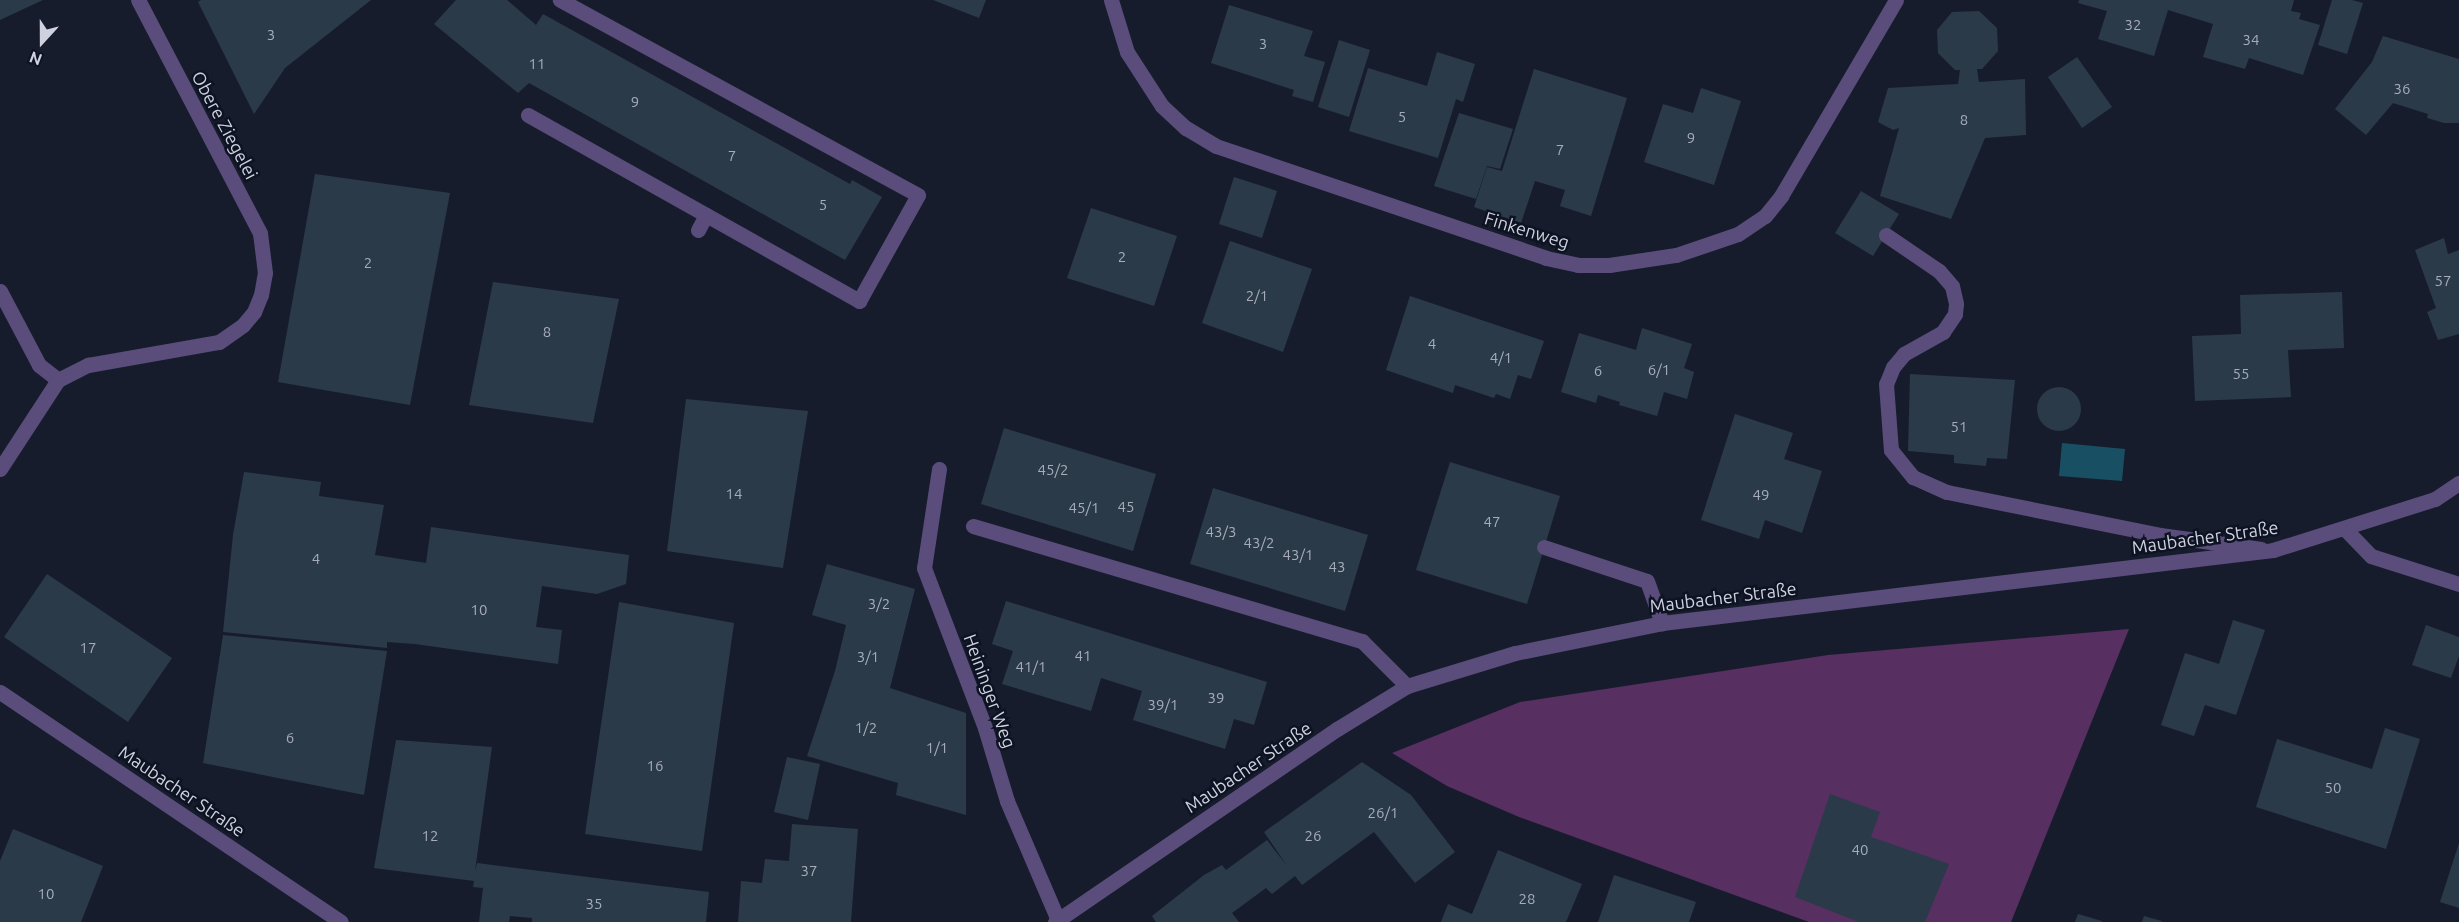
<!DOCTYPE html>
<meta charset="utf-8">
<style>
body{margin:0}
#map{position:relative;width:2459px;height:922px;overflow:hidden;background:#171c2d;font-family:Ubuntu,sans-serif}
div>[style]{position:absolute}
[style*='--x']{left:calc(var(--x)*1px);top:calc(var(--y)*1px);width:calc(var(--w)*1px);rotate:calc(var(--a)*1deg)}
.green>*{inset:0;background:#572f61}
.water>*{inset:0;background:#184f62}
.building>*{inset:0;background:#2a3a49}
.round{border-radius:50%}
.lane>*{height:15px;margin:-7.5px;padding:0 7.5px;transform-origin:7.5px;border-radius:7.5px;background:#5a4d7b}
.street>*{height:15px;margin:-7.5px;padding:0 7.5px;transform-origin:7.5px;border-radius:7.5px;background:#5a4d7b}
span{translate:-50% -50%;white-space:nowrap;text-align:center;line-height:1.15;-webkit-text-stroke:5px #0e1323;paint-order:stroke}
.number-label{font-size:15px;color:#a6acb9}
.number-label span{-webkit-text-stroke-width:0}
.street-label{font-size:18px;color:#cfd2de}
.north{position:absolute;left:12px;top:12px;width:60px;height:60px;-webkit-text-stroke:4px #0e1323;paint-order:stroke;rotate:201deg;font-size:16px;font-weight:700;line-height:24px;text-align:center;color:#cfd2de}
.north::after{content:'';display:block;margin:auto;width:21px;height:27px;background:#cfd2de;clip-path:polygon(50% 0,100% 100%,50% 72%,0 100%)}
</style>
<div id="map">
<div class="green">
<div style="clip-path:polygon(2129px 629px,2011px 922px,1809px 922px,1519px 817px,1447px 786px,1392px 753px,1520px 702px,1828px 655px)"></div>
</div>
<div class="water">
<div style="clip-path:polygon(2062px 443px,2125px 449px,2122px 481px,2059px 476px)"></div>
</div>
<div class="building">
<div style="clip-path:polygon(0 0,43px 0,0 20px)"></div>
<div style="clip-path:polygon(201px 0,371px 0,285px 68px,254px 114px,198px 2px)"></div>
<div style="clip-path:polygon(456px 0,507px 0,536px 25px,543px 14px,850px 184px,852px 180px,882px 197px,845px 260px,529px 83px,518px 93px,434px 24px)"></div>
<div style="clip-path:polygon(933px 0,986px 0,979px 18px)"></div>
<div style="clip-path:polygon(2079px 0,2294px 0,2291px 11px,2301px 13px,2299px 19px,2320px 25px,2303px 75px,2249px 58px,2245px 69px,2203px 57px,2213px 24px,2168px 10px,2154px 56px,2098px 39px,2107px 11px,2078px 3px)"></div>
<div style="clip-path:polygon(2332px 0,2352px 0,2363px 3px,2347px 54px,2318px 45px)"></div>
<div style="clip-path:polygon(1229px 5px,1313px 31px,1304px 56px,1325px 62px,1313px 102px,1292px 96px,1294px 90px,1211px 63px)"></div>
<div style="clip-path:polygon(1979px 11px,1997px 28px,1998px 51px,1982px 69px,1977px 69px,1979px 82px,2025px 79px,2026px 135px,1985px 138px,1951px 219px,1880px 196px,1899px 128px,1893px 130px,1878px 122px,1888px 88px,1958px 84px,1960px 70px,1955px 70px,1938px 53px,1937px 30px,1952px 12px)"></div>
<div style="clip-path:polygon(2383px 36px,2459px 59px,2459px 123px,2444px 123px,2427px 118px,2428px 114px,2393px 103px,2366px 135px,2335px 109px,2372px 62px)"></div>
<div style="clip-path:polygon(1339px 40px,1370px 50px,1349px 117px,1318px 107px)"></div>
<div style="clip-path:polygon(1437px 52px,1475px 64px,1463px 102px,1456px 99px,1438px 158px,1349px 131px,1368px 68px,1427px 86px)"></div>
<div style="clip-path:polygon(2077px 57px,2112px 107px,2082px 128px,2048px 77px)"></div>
<div style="clip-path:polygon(1534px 69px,1627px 98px,1591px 216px,1560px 206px,1565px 190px,1535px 181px,1521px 223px,1474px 207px,1487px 167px,1502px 171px)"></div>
<div style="clip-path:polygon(1701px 88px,1741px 101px,1714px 185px,1644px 162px,1663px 104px,1693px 113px)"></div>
<div style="clip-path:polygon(1459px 113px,1513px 129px,1500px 169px,1487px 166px,1476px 199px,1434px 186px)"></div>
<div style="clip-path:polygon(315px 174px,450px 193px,410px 405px,278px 382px)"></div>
<div style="clip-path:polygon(1234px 177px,1277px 191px,1262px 238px,1219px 224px)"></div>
<div style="clip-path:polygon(1861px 191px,1899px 214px,1873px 256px,1835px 233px)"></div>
<div style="clip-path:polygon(1091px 208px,1177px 236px,1154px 306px,1067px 278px)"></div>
<div style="clip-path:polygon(2444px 238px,2448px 254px,2459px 250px,2459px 334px,2438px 340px,2427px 312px,2436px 308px,2415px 250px)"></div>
<div style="clip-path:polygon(1230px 241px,1312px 269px,1283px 352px,1202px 323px)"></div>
<div style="clip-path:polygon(493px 282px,619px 299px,593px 423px,469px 405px)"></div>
<div style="clip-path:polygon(2342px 292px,2344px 348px,2288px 350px,2291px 397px,2195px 401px,2192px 336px,2241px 334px,2240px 295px)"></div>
<div style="clip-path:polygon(1410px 296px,1544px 341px,1531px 379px,1518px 375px,1510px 399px,1496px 394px,1494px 398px,1455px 385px,1453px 393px,1386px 370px)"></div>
<div style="clip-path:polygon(1642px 328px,1692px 344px,1684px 368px,1694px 372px,1687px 399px,1664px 392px,1657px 416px,1619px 405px,1620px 402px,1598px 395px,1596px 403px,1561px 392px,1579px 333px,1636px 350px)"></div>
<div style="clip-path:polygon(1910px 374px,2015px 380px,2007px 459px,1987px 458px,1986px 466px,1954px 463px,1954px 455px,1908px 451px)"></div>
<div class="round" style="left:2037px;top:387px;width:44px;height:44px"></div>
<div style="clip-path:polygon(686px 399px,808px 411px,783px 568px,667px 551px)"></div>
<div style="clip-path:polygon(1735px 414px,1793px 433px,1784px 459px,1822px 471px,1802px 533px,1765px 520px,1759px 539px,1701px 520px)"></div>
<div style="clip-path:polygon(1004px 428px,1156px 474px,1133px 551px,981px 504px)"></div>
<div style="clip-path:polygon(1450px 462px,1560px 496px,1527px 604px,1416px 570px)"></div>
<div style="clip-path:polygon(244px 472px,321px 482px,319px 496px,384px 505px,375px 555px,426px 563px,431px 527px,629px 555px,626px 584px,597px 594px,542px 586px,536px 627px,562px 630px,558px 664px,415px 644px,387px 642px,387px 648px,223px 632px,233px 535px)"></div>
<div style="clip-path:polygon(1213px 488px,1368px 535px,1345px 611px,1190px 564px)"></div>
<div style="clip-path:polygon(827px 564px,915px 589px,890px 688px,966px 713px,966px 815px,896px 795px,898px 783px,807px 756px,835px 671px,846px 625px,812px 615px)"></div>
<div style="clip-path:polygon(47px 574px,172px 658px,128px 722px,4px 637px)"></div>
<div style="clip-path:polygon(1006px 601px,1267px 682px,1254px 725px,1234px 719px,1225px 749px,1133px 720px,1142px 691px,1101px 678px,1091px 711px,1002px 684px,1013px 651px,992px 644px)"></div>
<div style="clip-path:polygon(619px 602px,734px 623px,702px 851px,585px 834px)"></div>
<div style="clip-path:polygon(2233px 620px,2265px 630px,2236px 715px,2205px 705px,2194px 736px,2161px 725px,2185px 653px,2219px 664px)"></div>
<div style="clip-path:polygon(2426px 625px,2459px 637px,2459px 656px,2451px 678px,2412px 665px)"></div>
<div style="clip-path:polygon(223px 635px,387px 651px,364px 795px,203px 763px)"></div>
<div style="clip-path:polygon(2385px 728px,2420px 739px,2386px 849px,2256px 807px,2277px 739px,2372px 769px)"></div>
<div style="clip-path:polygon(396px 740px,492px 747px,475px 871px,477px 863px,709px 892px,706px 922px,532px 922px,532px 918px,510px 916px,509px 922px,479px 922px,483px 888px,473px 887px,474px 881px,374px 868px)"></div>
<div style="clip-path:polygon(787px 757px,820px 764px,808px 820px,774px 812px)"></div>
<div style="clip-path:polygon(1362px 762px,1411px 795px,1455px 852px,1415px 883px,1374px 832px,1302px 885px,1295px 876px,1272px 894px,1266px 888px,1232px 913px,1239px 922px,1156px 922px,1152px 916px,1204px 875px,1222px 865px,1226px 870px,1267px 840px,1287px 866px,1264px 832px)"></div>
<div style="clip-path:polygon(1830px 794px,1880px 812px,1871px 837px,1949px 864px,1925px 922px,1859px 922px,1795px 897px)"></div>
<div style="clip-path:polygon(792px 824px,858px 829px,851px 922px,738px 922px,741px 881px,762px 883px,765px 859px,789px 861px)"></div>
<div style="clip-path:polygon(13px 829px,103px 866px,81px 922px,0 922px,0 861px)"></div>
<div style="clip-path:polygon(2459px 843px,2459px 908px,2440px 902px)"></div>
<div style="clip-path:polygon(1498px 850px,1582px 884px,1566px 922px,1441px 922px,1448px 904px,1472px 914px)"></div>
<div style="clip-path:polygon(1614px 875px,1696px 902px,1689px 922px,1598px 922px)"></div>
<div style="clip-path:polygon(2078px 914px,2102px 921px,2102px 922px,2075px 922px)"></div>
<div style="clip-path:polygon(2144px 916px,2162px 921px,2161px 922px,2142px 922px)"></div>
</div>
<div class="lane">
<div style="--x:528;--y:115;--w:380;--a:29.3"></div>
<div style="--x:859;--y:301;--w:121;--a:-60.9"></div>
<div style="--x:918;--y:195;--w:408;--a:-151.4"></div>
<div style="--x:698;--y:230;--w:17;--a:-62"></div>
<div style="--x:1886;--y:235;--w:64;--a:34.2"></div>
<div style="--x:1939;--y:271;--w:20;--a:49"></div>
<div style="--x:1952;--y:286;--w:18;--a:77"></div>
<div style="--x:1956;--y:304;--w:10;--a:96"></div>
<div style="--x:1955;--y:314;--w:22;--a:124"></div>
<div style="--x:1943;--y:332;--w:45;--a:150.6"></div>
<div style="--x:1904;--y:354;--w:17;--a:130"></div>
<div style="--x:1893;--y:367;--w:18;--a:112"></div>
<div style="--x:1886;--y:384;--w:66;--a:85.7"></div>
<div style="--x:1891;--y:450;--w:35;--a:51"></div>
<div style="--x:1913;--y:477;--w:37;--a:24"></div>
<div style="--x:1947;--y:492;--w:217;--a:11.4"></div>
<div style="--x:2160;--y:535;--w:102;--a:7.9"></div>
<div style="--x:0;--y:291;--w:84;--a:62.2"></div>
<div style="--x:39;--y:365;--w:24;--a:38"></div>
<div style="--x:0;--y:469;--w:106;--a:-56.9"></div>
<div style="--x:58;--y:380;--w:34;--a:-27"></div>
<div style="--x:88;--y:365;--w:133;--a:-10"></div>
<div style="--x:219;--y:342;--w:29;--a:-35"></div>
<div style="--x:243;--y:325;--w:17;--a:-50"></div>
<div style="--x:254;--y:312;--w:18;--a:-68"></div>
<div style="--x:261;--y:295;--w:22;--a:-80"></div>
<div style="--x:265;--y:273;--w:40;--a:-97.1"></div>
<div style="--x:260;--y:233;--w:263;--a:-117.6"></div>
<div style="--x:973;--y:526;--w:406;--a:16.5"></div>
<div style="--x:1362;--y:641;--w:64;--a:45"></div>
<div style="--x:1544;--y:547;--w:108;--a:18.3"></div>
<div style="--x:1647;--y:581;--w:45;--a:70.3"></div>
</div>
<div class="street">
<div style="--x:1111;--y:0;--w:54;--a:72.9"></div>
<div style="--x:1127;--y:52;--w:64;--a:57.1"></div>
<div style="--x:1162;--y:106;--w:33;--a:43"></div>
<div style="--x:1186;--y:128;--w:35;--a:31"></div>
<div style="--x:1216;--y:146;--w:348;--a:18.7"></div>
<div style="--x:1546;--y:258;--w:33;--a:12"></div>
<div style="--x:1578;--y:265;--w:31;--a:0"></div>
<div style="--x:1609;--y:265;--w:68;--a:-8.5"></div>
<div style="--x:1676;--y:255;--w:65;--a:-18.7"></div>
<div style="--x:1738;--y:234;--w:32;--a:-34"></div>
<div style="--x:1765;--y:216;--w:26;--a:-51"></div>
<div style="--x:1781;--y:196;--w:227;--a:-59.6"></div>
<div style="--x:939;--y:469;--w:100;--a:98.6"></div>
<div style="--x:924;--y:568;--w:171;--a:69.1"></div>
<div style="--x:985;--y:728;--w:76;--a:73.2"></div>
<div style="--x:1007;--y:801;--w:129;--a:66.8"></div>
<div style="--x:2344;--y:528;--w:39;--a:46"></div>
<div style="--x:2371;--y:556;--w:92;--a:17.7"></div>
<div style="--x:0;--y:692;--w:411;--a:34"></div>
<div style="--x:1055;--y:922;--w:342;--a:-34.4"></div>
<div style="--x:1337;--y:729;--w:82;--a:-31.6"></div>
<div style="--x:1407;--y:686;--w:113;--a:-17"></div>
<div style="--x:1515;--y:653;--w:150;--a:-11.5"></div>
<div style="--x:1662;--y:623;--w:615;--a:-6.81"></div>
<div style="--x:2273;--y:550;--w:170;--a:-17.5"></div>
<div style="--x:2435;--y:499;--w:29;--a:-34"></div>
</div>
<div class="number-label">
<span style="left:2133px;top:25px">32</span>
<span style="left:271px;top:35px">3</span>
<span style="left:2251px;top:40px">34</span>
<span style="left:1263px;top:44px">3</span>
<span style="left:537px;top:64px">11</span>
<span style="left:2402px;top:89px">36</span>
<span style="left:635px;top:102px">9</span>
<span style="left:1402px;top:117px">5</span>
<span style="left:1964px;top:120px">8</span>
<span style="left:1691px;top:138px">9</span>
<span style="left:1560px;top:150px">7</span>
<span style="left:732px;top:156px">7</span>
<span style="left:823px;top:205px">5</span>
<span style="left:1122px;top:257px">2</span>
<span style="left:368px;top:263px">2</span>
<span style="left:2443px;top:281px">57</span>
<span style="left:1257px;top:296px">2/1</span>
<span style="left:547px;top:332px">8</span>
<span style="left:1432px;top:344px">4</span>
<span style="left:1501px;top:358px">4/1</span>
<span style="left:1659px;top:370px">6/1</span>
<span style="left:1598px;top:371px">6</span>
<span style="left:2241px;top:374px">55</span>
<span style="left:1959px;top:427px">51</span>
<span style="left:1053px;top:470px">45/2</span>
<span style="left:734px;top:494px">14</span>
<span style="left:1761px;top:495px">49</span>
<span style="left:1126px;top:507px">45</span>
<span style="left:1084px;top:508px">45/1</span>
<span style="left:1492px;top:522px">47</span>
<span style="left:1221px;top:532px">43/3</span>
<span style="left:1259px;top:543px">43/2</span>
<span style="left:1298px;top:555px">43/1</span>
<span style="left:316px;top:559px">4</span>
<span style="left:1337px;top:567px">43</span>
<span style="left:879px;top:604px">3/2</span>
<span style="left:479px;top:610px">10</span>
<span style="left:88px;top:648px">17</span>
<span style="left:1083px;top:656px">41</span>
<span style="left:868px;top:657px">3/1</span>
<span style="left:1031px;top:667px">41/1</span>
<span style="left:1216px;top:698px">39</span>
<span style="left:1163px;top:705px">39/1</span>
<span style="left:866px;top:728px">1/2</span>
<span style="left:290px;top:738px">6</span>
<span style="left:937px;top:748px">1/1</span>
<span style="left:655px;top:766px">16</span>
<span style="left:2333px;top:788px">50</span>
<span style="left:1383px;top:813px">26/1</span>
<span style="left:430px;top:836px">12</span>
<span style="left:1313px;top:836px">26</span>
<span style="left:1860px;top:850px">40</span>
<span style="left:809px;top:871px">37</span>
<span style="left:46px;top:894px">10</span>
<span style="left:1527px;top:899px">28</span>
<span style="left:594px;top:904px">35</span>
</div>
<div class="street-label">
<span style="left:225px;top:125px;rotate:62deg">Obere Ziegelei</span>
<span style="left:1527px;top:230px;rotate:17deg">Finkenweg</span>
<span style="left:2205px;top:537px;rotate:-8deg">Maubacher Straße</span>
<span style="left:1723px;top:597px;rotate:-7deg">Maubacher Straße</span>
<span style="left:990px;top:691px;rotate:70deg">Heininger Weg</span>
<span style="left:1248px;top:767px;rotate:-34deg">Maubacher Straße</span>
<span style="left:182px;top:791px;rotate:34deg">Maubacher Straße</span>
</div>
<div class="north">N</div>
</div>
